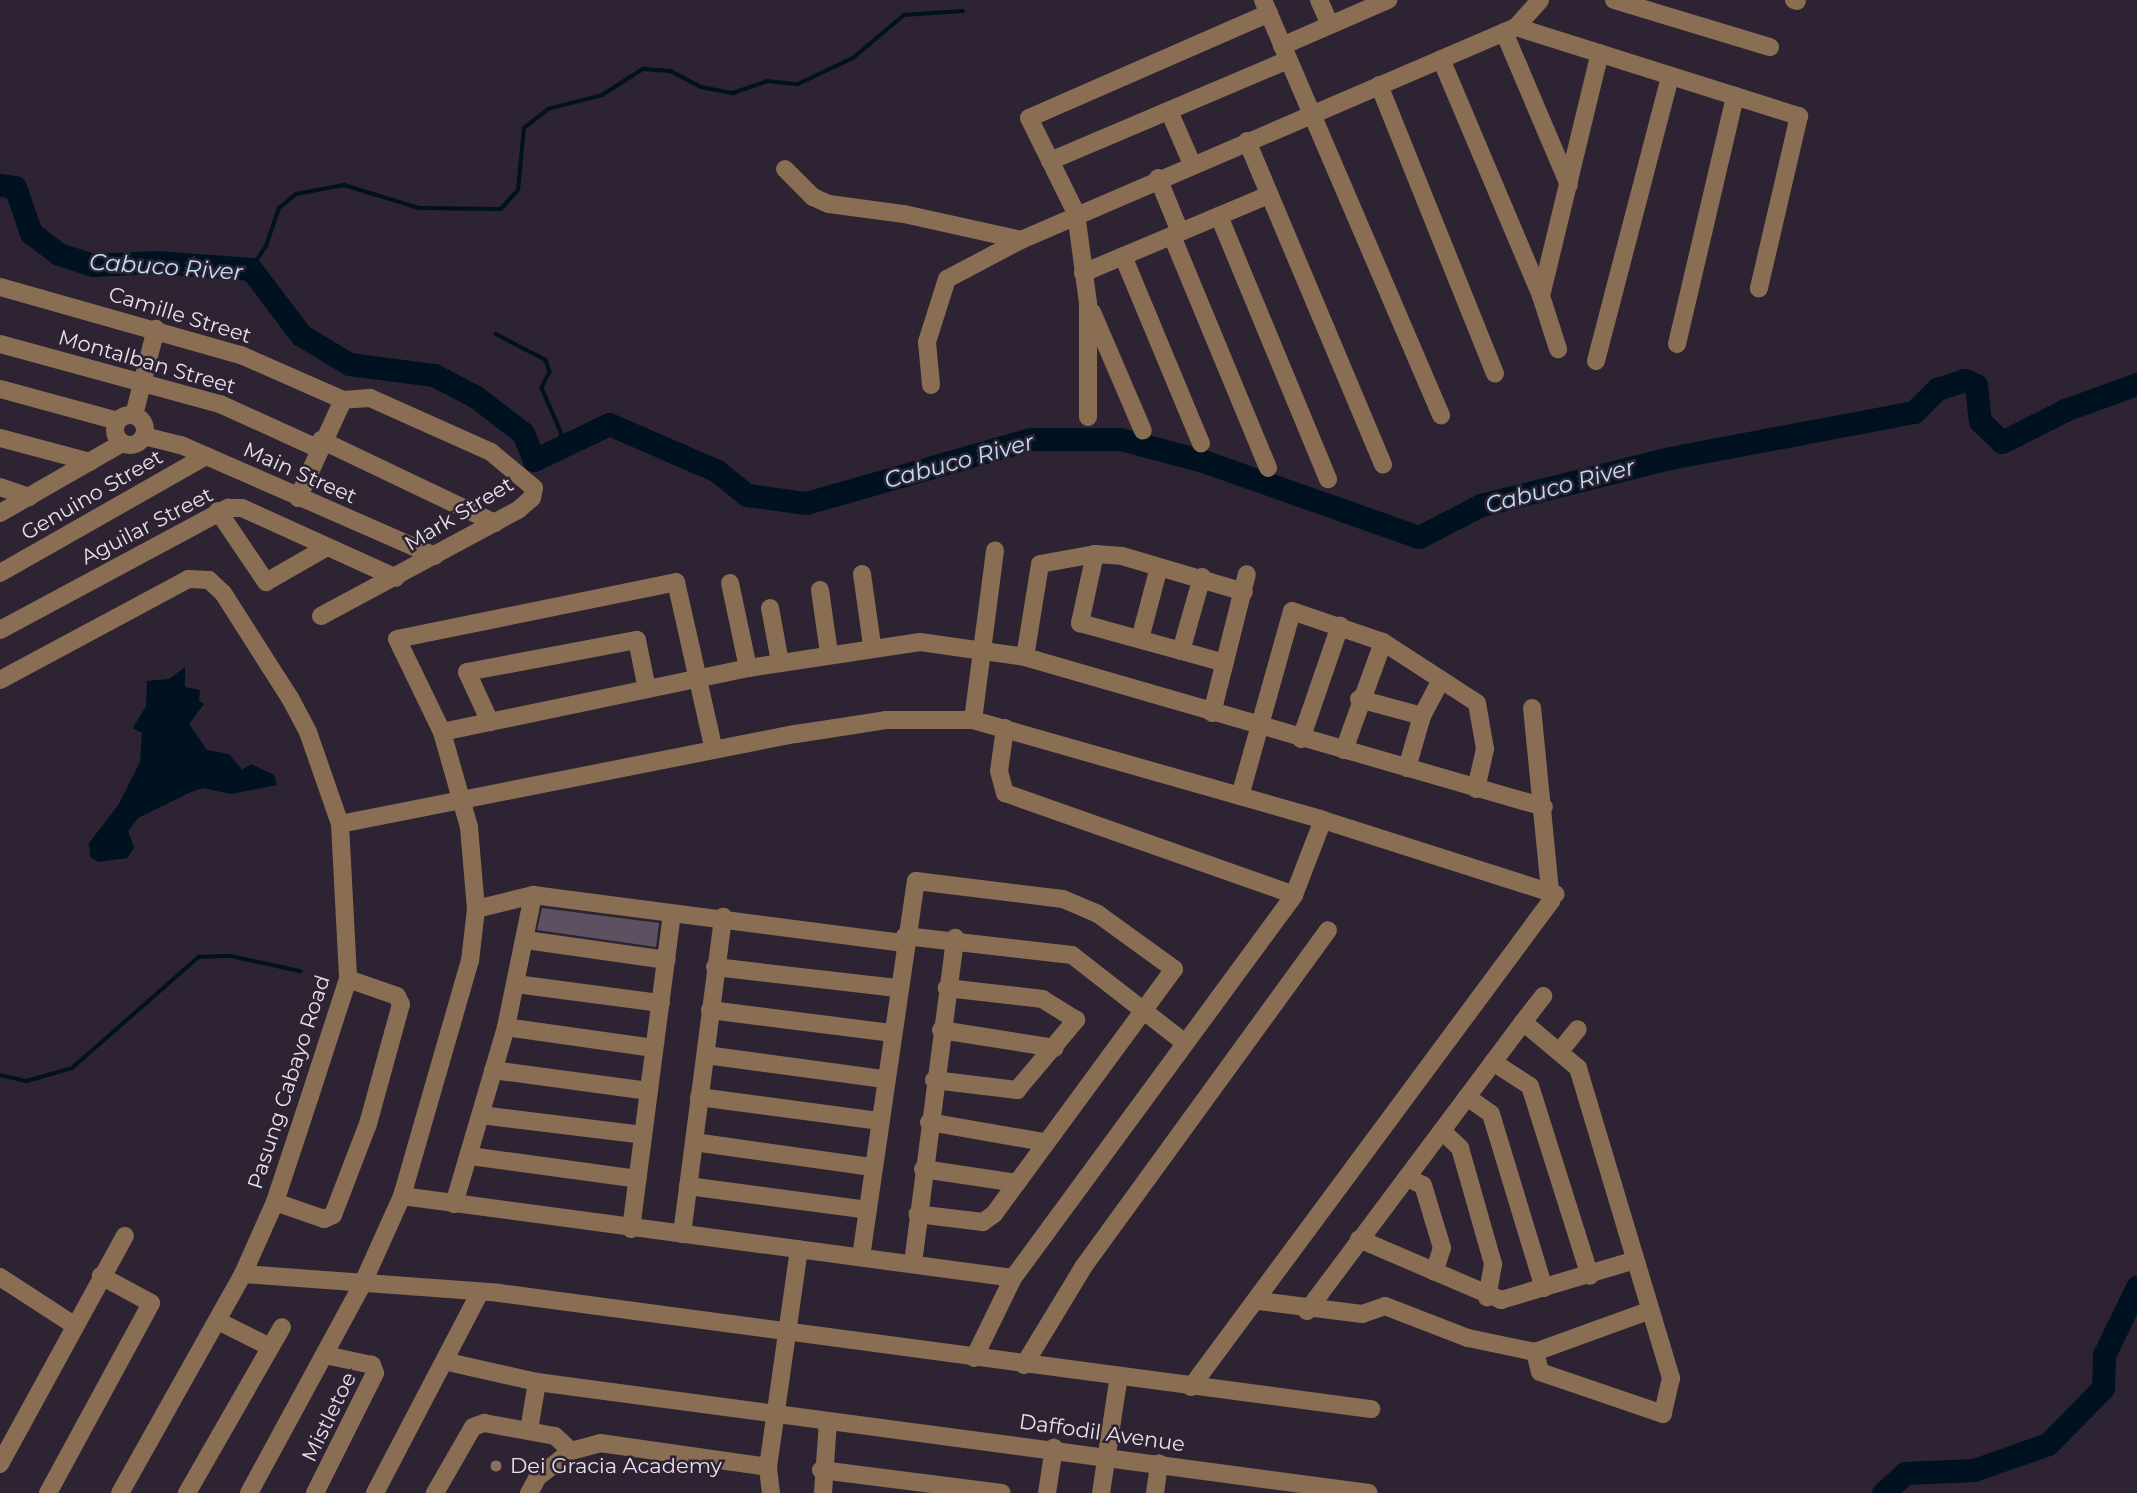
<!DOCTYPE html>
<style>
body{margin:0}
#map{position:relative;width:2137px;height:1493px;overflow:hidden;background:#2d2332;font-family:Montserrat,sans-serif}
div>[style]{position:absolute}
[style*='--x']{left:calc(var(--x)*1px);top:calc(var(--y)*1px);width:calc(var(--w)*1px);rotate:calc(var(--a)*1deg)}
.water>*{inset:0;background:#00111f}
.stream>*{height:3.5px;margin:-1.75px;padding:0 1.75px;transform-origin:1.75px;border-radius:1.75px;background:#00111f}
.river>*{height:23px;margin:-11.5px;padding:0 11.5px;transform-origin:11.5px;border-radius:11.5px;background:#00111f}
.building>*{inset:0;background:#5c5061}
.minor>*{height:18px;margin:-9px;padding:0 9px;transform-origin:9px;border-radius:9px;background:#896e54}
.minor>.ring{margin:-9px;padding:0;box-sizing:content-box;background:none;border:18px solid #896e54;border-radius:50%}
.dots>*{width:19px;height:19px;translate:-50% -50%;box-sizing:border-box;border:4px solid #2d2332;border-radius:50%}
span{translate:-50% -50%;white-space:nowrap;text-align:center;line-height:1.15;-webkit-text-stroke:5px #2d2332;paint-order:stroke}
.street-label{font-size:21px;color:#e8e1eb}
.poi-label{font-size:21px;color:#e8e1eb}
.left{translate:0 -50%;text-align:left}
.water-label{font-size:23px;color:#bce1f9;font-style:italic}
</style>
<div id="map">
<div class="water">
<div style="clip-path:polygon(185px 667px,185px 687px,200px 690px,199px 701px,204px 704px,189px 724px,207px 750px,229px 754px,242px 770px,251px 764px,274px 775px,277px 785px,231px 794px,203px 788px,191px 792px,138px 818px,128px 831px,134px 848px,127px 858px,98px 862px,90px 857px,89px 843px,119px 804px,140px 762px,142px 733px,133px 728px,146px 706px,147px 681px,169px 679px)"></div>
</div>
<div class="stream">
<div style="--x:251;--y:269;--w:27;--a:-57"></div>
<div style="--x:266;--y:246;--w:40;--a:-71.1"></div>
<div style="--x:279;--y:208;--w:22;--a:-39"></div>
<div style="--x:296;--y:194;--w:49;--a:-10.6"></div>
<div style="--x:344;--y:185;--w:78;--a:17"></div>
<div style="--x:419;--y:208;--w:82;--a:0.7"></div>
<div style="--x:501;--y:209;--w:25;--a:-48"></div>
<div style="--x:518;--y:190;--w:62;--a:-84.5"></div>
<div style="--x:524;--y:128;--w:31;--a:-38"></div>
<div style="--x:548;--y:109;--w:56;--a:-14.5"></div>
<div style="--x:602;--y:95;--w:49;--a:-32.4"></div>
<div style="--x:643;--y:69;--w:28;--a:4"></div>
<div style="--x:671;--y:71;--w:34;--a:28"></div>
<div style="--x:701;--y:87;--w:33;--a:11"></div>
<div style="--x:733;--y:93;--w:36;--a:-19"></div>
<div style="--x:767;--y:81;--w:31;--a:6"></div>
<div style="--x:798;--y:84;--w:61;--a:-25.3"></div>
<div style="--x:853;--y:58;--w:67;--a:-40.1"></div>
<div style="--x:904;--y:15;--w:59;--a:-3.9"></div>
<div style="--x:496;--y:334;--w:56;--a:27.5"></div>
<div style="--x:546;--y:360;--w:13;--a:72"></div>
<div style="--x:550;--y:372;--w:18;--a:117"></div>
<div style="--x:542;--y:388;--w:50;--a:66.5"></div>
<div style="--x:562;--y:434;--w:9;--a:103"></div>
<div style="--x:560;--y:443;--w:20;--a:143"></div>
<div style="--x:0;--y:1075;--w:28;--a:13"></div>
<div style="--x:27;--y:1081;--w:47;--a:-16.1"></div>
<div style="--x:72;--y:1068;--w:169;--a:-41.2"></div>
<div style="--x:199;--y:957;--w:32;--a:-2"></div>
<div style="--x:231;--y:956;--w:71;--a:12.3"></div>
</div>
<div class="river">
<div style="--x:0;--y:185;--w:15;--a:8"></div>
<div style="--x:15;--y:187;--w:49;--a:70.8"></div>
<div style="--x:31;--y:233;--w:35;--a:37"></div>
<div style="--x:59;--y:254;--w:36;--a:18"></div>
<div style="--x:93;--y:265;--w:63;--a:-2.7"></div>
<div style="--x:156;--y:262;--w:95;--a:4.2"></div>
<div style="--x:251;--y:269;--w:83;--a:52.9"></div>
<div style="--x:301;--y:335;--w:56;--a:31.1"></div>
<div style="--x:349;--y:364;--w:86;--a:7.4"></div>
<div style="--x:434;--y:375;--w:47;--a:27.6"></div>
<div style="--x:476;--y:397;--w:59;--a:37.5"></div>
<div style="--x:523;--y:433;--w:29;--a:68"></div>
<div style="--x:534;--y:460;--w:83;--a:-25.6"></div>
<div style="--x:609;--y:424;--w:118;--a:23.5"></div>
<div style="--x:717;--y:471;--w:38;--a:39"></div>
<div style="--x:747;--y:495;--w:60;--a:7.7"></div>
<div style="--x:806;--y:503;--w:234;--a:-15.9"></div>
<div style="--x:1031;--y:439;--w:89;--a:0"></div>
<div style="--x:1120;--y:439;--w:86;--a:14.8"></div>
<div style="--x:1203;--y:461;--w:229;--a:19.4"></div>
<div style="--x:1419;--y:537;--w:70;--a:-27.3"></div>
<div style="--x:1481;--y:505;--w:195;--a:-14"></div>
<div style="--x:1670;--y:458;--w:248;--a:-10.7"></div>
<div style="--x:1914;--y:412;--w:33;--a:-45"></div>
<div style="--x:1937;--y:389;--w:29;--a:-18"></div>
<div style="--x:1965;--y:380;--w:12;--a:24"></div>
<div style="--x:1976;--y:385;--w:36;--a:84"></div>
<div style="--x:1980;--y:421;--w:30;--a:44"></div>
<div style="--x:2002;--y:442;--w:71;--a:-26.9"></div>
<div style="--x:2065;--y:410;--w:77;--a:-19.9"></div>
<div style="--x:1883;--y:1493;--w:30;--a:-42"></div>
<div style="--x:1905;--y:1473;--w:69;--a:-2.5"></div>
<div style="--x:1974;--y:1470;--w:78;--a:-19.4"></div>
<div style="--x:2048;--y:1444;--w:78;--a:-45.5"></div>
<div style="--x:2103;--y:1388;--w:33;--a:-88"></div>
<div style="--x:2104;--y:1355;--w:76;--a:-64.1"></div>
</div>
<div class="building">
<div style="clip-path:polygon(542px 908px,659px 923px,656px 947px,537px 930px)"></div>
</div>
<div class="minor">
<div style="--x:1263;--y:0;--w:452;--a:66.8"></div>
<div style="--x:1319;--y:0;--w:27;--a:66"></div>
<div style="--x:1614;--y:0;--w:163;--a:16.8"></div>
<div style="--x:1794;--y:0;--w:3;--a:18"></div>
<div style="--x:1516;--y:27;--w:297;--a:17.5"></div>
<div style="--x:1799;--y:116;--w:177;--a:103.1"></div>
<div style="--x:1504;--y:32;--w:166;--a:67"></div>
<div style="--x:1282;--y:46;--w:116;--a:-23.5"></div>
<div style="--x:1441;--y:59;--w:257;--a:67.1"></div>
<div style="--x:1541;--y:296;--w:56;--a:72.2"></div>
<div style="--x:1379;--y:85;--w:311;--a:68.1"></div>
<div style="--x:1169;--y:111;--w:58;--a:66.5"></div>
<div style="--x:1247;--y:141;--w:351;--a:67.2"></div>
<div style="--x:1050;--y:161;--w:259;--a:-23"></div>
<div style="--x:785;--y:169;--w:40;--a:45"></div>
<div style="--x:813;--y:197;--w:17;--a:24"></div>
<div style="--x:829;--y:204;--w:76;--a:7.6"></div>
<div style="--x:904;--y:214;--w:120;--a:12.5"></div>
<div style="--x:1021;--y:240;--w:539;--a:-23.28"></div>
<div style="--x:1516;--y:27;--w:36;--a:-48"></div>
<div style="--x:1158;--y:178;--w:58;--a:67.8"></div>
<div style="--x:1219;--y:216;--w:285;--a:67.5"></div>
<div style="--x:1172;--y:236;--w:251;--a:67.5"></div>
<div style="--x:1123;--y:256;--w:203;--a:67.4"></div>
<div style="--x:1083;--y:273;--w:202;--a:-22.8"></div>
<div style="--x:0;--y:287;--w:250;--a:15.8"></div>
<div style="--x:241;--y:355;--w:111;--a:23.8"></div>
<div style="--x:1541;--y:296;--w:250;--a:-76.4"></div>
<div style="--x:1092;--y:312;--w:129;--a:66.8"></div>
<div style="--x:0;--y:344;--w:228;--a:15.3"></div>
<div style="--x:220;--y:404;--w:107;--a:24.4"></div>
<div style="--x:1677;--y:344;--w:255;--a:-76.8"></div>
<div style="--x:1596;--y:361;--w:294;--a:-75.4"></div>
<div style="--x:931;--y:385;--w:43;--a:-95.3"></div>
<div style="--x:927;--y:342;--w:66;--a:-72.4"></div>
<div style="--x:947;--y:279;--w:84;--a:-27.8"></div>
<div style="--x:0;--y:389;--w:122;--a:15.2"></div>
<div class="ring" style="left:115px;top:415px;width:12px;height:12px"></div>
<div style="--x:134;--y:415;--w:89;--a:-75.7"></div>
<div style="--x:1088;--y:417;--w:114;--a:-90"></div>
<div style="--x:1088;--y:303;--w:91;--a:-97.6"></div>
<div style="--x:1076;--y:213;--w:106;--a:-116.3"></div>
<div style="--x:1029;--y:118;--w:262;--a:-23.6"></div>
<div style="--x:144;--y:436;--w:38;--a:14"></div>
<div style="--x:181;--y:445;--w:277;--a:23.6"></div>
<div style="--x:0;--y:438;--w:93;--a:14.9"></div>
<div style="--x:321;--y:440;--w:193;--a:25.5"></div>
<div style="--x:0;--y:487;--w:31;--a:19"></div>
<div style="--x:298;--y:498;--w:108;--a:-65.3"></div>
<div style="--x:218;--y:511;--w:86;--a:55.9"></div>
<div style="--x:266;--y:582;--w:70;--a:-29.8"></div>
<div style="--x:0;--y:513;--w:141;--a:-29.8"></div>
<div style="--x:1095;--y:554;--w:71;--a:102.3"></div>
<div style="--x:1080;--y:623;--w:150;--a:15.4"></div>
<div style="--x:0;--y:573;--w:237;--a:-29.6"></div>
<div style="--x:862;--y:574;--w:72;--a:82"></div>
<div style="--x:730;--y:583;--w:87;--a:78"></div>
<div style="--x:820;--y:590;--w:64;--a:81.9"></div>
<div style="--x:770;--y:608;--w:55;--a:79.5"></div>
<div style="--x:321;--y:616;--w:224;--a:-28.3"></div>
<div style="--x:518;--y:510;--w:18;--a:-41"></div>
<div style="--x:532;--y:498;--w:10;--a:-79"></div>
<div style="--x:534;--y:488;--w:56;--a:-140.1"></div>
<div style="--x:491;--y:452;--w:133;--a:-155.9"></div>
<div style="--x:370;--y:398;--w:27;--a:176"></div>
<div style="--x:0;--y:630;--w:259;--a:-28.2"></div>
<div style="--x:228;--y:508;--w:14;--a:0"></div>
<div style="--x:242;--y:508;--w:169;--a:24.4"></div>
<div style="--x:1140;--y:639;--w:74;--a:-75.2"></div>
<div style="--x:1181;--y:651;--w:77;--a:-74.2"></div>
<div style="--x:1025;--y:657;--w:94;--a:-80.8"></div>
<div style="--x:1040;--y:564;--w:56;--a:-10.3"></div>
<div style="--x:1095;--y:554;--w:27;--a:4"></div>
<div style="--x:1122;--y:556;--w:127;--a:16.4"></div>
<div style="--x:0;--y:680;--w:213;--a:-28.2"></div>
<div style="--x:188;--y:579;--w:21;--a:3"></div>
<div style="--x:209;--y:580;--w:19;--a:43"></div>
<div style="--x:223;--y:593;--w:125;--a:57.5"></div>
<div style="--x:290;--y:698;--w:38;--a:62"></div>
<div style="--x:308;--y:732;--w:97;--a:70.8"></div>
<div style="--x:340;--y:824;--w:155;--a:87"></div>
<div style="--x:348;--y:979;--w:123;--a:108"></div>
<div style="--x:310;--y:1096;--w:112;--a:108.3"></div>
<div style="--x:275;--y:1202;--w:79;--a:114"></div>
<div style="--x:243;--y:1274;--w:251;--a:119.3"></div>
<div style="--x:1359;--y:699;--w:65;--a:15.1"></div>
<div style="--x:1212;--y:713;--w:143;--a:-75.9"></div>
<div style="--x:973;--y:720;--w:171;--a:-82.6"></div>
<div style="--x:490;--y:722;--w:55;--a:-114.7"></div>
<div style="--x:467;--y:672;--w:173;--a:-10.7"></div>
<div style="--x:637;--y:640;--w:50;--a:78.5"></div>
<div style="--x:1005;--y:728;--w:43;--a:97.9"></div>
<div style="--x:999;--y:771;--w:23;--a:75"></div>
<div style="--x:1005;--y:793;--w:306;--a:19.4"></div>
<div style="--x:442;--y:732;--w:313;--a:-11.8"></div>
<div style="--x:748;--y:668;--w:174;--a:-8.6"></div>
<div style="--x:920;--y:642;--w:106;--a:8.1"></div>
<div style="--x:1025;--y:657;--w:540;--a:16.12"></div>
<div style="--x:1301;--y:739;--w:120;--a:-71"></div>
<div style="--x:1344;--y:750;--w:115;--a:-70.1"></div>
<div style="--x:1407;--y:768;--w:54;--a:-73.9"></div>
<div style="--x:1422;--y:716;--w:41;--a:-62.2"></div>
<div style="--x:1240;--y:796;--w:192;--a:-74.3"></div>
<div style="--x:1292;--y:611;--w:96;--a:18.8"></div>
<div style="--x:1383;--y:642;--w:112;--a:33"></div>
<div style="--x:1477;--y:703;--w:47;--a:80.1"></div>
<div style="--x:1485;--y:749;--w:41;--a:102.7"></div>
<div style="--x:340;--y:824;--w:465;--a:-11.2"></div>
<div style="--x:796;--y:734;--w:91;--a:-8.8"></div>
<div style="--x:886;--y:720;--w:87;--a:0"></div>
<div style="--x:973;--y:720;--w:364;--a:15.9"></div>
<div style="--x:1323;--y:820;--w:244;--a:17.7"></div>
<div style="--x:476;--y:909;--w:59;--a:-13.8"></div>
<div style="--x:533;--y:895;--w:374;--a:7.4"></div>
<div style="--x:905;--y:936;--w:168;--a:6.5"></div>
<div style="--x:1072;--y:955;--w:143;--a:37.9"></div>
<div style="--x:526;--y:940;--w:142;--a:8.1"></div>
<div style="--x:715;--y:967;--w:183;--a:6.6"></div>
<div style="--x:516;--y:984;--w:146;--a:7.5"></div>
<div style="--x:710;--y:1010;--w:182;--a:7.2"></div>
<div style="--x:1523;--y:1022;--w:33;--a:-52"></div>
<div style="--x:506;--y:1027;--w:149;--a:8.1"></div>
<div style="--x:941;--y:1030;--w:115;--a:9"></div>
<div style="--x:1560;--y:1051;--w:28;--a:-51"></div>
<div style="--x:706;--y:1055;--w:180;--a:7.7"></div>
<div style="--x:1493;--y:1062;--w:44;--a:33"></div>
<div style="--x:1530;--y:1086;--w:199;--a:72.5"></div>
<div style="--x:493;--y:1070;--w:157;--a:7.7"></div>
<div style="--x:934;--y:1080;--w:84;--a:6.9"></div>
<div style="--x:1017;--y:1090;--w:92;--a:-49.9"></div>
<div style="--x:1076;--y:1020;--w:39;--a:-148"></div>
<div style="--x:1043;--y:999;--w:97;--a:-173.5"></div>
<div style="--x:699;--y:1097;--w:181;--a:7.6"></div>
<div style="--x:1467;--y:1097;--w:29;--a:35"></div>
<div style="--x:1491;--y:1114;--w:182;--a:73.1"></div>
<div style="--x:481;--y:1115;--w:163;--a:7"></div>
<div style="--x:929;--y:1122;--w:117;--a:9.9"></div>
<div style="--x:1442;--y:1131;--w:25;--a:43"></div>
<div style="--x:1460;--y:1148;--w:121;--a:74.1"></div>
<div style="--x:1493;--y:1264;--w:34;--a:100"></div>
<div style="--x:694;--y:1142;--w:180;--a:8"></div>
<div style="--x:470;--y:1156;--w:169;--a:7.8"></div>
<div style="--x:923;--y:1169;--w:95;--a:8.5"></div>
<div style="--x:1407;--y:1178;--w:17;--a:24"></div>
<div style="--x:1423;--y:1185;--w:66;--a:73.2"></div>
<div style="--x:1442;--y:1248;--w:25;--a:108"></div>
<div style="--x:688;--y:1186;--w:181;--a:7.6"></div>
<div style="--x:402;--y:1196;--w:616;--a:7.64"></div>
<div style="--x:275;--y:1202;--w:52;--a:19.1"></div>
<div style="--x:324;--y:1219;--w:10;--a:-24"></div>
<div style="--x:333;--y:1215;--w:97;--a:-69"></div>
<div style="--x:368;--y:1124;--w:124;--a:-74.6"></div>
<div style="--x:401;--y:1004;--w:9;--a:-117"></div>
<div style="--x:397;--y:996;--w:52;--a:-160.9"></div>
<div style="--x:454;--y:1204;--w:184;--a:-73.6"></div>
<div style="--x:506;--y:1027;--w:135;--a:-78.4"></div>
<div style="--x:631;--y:1229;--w:318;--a:-82.6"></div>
<div style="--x:682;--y:1234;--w:320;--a:-82.6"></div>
<div style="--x:1359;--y:1239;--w:155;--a:23.2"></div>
<div style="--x:1501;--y:1300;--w:140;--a:-16.6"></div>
<div style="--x:861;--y:1257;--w:380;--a:-81.7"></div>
<div style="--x:916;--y:881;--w:148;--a:7"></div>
<div style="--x:1063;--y:899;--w:38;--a:23"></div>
<div style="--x:1098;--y:914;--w:94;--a:35.9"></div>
<div style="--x:1174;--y:969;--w:304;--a:126.3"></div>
<div style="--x:994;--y:1214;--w:14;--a:144"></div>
<div style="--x:983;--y:1222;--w:66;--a:-173.1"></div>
<div style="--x:913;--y:1263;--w:328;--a:-82.6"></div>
<div style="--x:243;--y:1274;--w:257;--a:4.2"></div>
<div style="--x:499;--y:1293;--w:880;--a:7.58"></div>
<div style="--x:0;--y:1277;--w:88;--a:33"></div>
<div style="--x:1259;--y:1301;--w:104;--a:7.2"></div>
<div style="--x:1362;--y:1314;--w:24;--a:-19"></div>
<div style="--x:1385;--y:1306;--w:89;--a:21.1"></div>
<div style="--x:1468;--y:1338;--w:68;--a:11.8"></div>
<div style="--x:1535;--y:1352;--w:120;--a:-19.9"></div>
<div style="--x:1307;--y:1311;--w:361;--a:-53.2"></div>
<div style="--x:1523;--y:1022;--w:72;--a:39.9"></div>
<div style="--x:1578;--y:1068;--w:324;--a:73.3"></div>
<div style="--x:1671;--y:1378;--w:37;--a:103"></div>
<div style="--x:1663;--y:1414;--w:130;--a:-161.1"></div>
<div style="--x:1540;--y:1372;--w:21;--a:-104"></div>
<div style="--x:218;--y:1321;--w:56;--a:26.6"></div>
<div style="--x:974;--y:1358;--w:89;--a:-64"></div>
<div style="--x:1013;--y:1278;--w:475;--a:-53.7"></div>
<div style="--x:1294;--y:895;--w:80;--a:-68.9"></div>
<div style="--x:448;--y:1362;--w:91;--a:12.7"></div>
<div style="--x:537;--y:1382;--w:839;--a:7.6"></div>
<div style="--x:1024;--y:1365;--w:116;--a:-58.8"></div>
<div style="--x:1084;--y:1266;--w:415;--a:-54"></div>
<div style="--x:1191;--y:1387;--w:605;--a:-53.47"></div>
<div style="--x:1551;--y:901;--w:194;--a:-95.6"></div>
<div style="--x:529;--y:1430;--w:49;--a:-80.5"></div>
<div style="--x:0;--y:1464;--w:260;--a:-61.3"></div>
<div style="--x:821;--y:1470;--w:182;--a:7.2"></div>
<div style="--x:48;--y:1493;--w:216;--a:-61.5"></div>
<div style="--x:151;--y:1303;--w:57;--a:-151.6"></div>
<div style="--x:187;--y:1493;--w:191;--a:-60.2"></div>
<div style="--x:249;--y:1493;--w:237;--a:-61.5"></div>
<div style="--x:362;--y:1285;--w:98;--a:-65.8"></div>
<div style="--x:402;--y:1196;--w:245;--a:-73.9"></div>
<div style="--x:470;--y:961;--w:52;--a:-83.4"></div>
<div style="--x:476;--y:909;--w:82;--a:-94.9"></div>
<div style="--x:469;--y:827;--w:99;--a:-105.9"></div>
<div style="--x:442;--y:732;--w:103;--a:-115.8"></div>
<div style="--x:397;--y:639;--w:285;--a:-11.5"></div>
<div style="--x:676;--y:582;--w:172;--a:77.3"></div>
<div style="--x:315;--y:1493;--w:134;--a:-63.4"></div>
<div style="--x:375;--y:1373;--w:9;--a:-111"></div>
<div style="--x:372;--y:1365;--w:48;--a:-168"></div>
<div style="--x:375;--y:1493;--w:227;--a:-62.4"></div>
<div style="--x:435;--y:1493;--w:76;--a:-60.1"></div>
<div style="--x:473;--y:1427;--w:12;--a:-20"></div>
<div style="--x:484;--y:1423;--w:72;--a:10.4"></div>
<div style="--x:555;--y:1436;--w:22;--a:43"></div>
<div style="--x:529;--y:1493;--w:18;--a:-61"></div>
<div style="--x:538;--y:1477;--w:42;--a:-38.2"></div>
<div style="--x:571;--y:1451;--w:30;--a:-15"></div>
<div style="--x:600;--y:1443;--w:170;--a:8.1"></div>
<div style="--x:771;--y:1493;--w:26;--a:-97"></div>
<div style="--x:768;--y:1467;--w:220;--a:-81.9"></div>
<div style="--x:823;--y:1493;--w:71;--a:-86"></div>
<div style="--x:1047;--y:1493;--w:46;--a:-81.2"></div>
<div style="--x:1101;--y:1493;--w:118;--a:-81.3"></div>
<div style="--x:1155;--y:1493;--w:30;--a:-82"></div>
</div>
<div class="dots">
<div style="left:496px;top:1466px;background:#8d6e63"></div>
</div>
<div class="street-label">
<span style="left:180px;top:315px;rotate:17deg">Camille Street</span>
<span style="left:147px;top:362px;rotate:16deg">Montalban Street</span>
<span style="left:300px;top:473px;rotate:24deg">Main Street</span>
<span style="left:92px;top:495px;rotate:-30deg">Genuino Street</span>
<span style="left:459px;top:514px;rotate:-31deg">Mark Street</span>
<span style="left:147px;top:526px;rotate:-27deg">Aguilar Street</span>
<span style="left:289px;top:1082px;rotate:-72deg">Pasung Cabayo Road</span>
<span style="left:329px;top:1417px;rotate:-64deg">Mistletoe</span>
<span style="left:1102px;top:1433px;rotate:8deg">Daffodil Avenue</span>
</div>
<div class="poi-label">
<span class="left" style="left:510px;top:1466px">Dei Gracia Academy</span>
</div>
<div class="water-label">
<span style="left:166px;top:267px;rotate:4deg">Cabuco River</span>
<span style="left:959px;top:461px;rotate:-15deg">Cabuco River</span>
<span style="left:1560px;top:486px;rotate:-15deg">Cabuco River</span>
</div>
</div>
